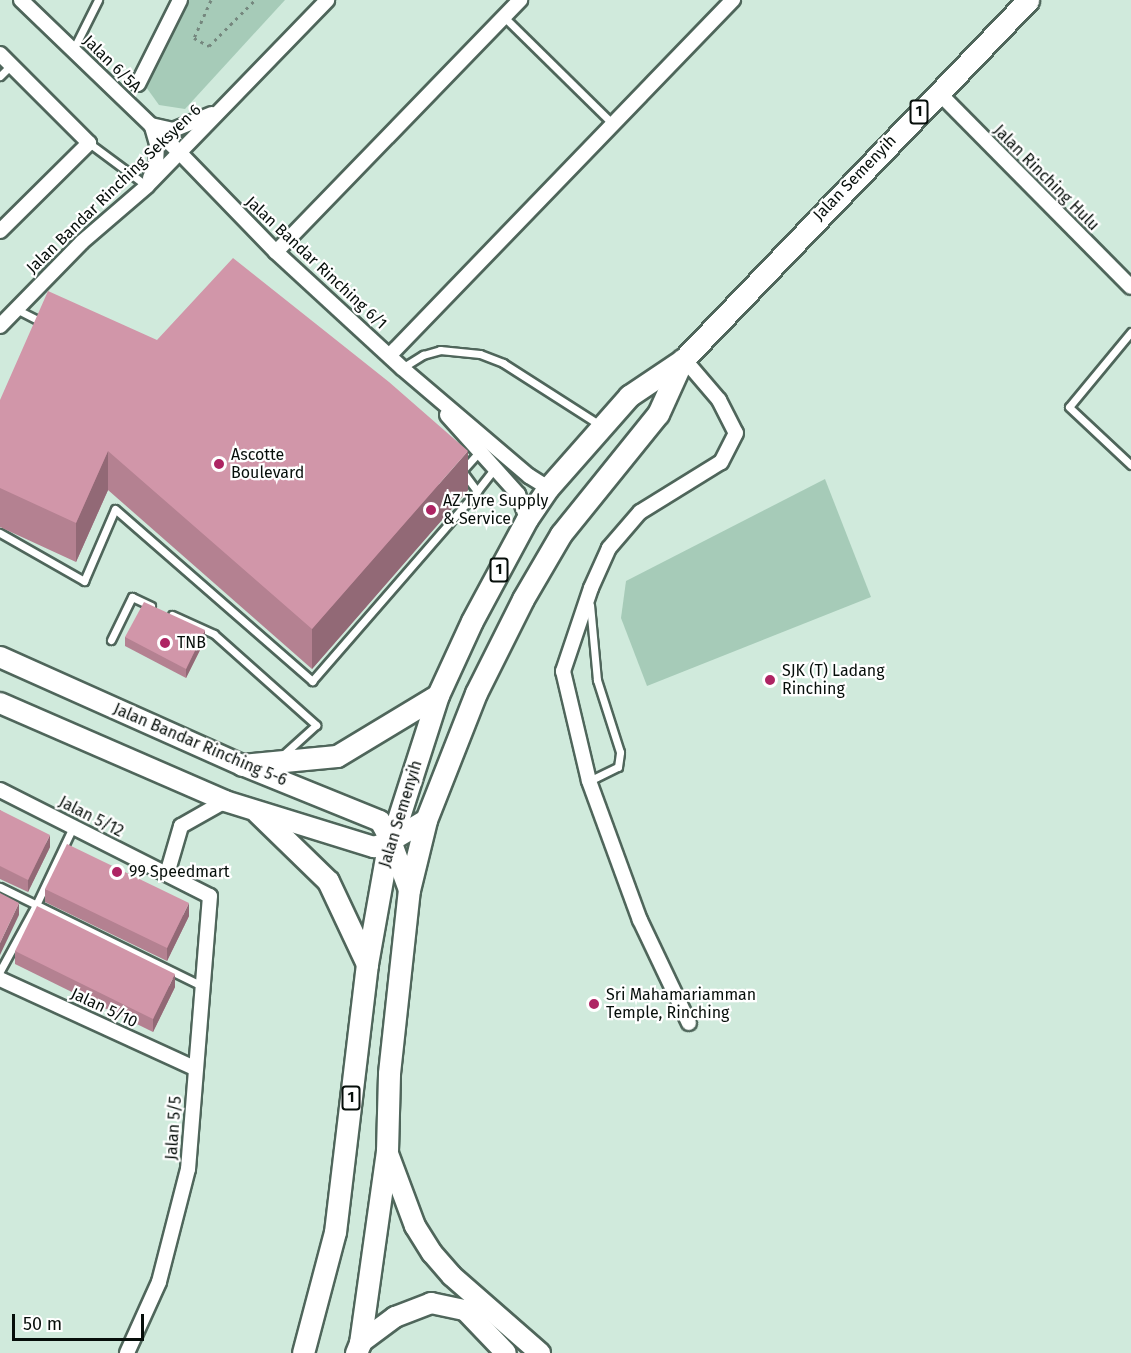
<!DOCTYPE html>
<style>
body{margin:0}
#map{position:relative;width:1131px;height:1353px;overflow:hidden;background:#d0eadc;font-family:"Fira Sans",sans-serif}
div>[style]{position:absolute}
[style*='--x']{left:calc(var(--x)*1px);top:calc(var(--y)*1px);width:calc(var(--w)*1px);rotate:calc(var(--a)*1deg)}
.green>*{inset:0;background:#a6cbb8}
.path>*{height:3px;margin-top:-1.5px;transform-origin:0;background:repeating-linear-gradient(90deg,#75877e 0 3px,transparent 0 7.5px)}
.roads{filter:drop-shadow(2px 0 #4f665b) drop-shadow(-2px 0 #4f665b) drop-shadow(0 2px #4f665b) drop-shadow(0 -2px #4f665b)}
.lane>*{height:7px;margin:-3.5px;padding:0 3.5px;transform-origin:3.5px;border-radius:3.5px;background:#fff}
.street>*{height:14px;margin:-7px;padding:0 7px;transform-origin:7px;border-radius:7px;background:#fff}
.secondary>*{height:20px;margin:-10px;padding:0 10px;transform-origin:10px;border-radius:10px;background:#fff}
.primary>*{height:21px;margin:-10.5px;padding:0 10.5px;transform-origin:10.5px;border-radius:10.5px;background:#fff}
.wall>*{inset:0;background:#b48191}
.shaded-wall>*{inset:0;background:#926976}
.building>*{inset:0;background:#d196a9}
.dots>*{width:16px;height:16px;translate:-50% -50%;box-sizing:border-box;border:3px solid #fff;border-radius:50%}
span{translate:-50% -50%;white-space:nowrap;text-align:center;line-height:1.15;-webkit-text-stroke:4.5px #fff;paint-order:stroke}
.shield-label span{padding:2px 4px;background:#fff;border:2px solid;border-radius:4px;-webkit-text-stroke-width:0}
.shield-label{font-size:15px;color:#060e0a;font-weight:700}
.street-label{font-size:16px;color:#060e0a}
.poi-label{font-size:16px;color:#060e0a}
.left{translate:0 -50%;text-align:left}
.scale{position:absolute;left:12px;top:1314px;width:132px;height:27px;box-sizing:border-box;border:3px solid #060e0a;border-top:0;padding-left:8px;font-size:18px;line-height:21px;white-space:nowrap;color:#060e0a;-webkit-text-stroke:4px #fff;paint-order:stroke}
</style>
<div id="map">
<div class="green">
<div style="clip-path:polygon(188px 0,285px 0,185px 109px,159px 105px,146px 87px)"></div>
<div style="clip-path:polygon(825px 479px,871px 597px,647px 686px,621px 618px,626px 581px)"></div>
</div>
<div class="path">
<div style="--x:211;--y:0;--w:42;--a:114.1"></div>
<div style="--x:194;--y:38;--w:17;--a:28"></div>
<div style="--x:209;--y:46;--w:65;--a:-45"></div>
</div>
<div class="roads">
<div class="lane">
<div style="--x:504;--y:17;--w:153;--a:44.5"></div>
<div style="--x:73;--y:50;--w:56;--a:-63.4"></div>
<div style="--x:0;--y:76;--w:16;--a:-45"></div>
<div style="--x:89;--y:143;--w:72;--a:36.6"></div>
<div style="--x:16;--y:309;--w:30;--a:27"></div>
<div style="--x:1131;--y:332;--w:97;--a:129.6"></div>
<div style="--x:1069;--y:407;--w:85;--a:43.1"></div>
<div style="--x:402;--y:368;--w:25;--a:-32"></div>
<div style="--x:423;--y:355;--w:18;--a:-16"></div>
<div style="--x:440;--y:350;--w:40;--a:5.7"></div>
<div style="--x:480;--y:354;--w:25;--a:21"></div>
<div style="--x:503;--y:363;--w:115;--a:32.6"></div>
<div style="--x:462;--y:471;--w:27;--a:-48"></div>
<div style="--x:477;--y:491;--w:29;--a:-52"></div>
<div style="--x:0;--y:533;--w:97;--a:29.7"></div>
<div style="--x:84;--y:581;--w:78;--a:-66.7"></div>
<div style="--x:115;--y:509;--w:262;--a:41.1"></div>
<div style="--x:312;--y:681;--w:252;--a:-49"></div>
<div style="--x:477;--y:491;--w:21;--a:-127"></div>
<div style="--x:172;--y:615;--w:46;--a:24.3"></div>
<div style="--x:214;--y:634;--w:137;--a:41.7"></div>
<div style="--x:316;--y:725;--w:43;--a:137.8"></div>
<div style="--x:111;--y:640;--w:48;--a:-64"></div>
<div style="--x:132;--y:597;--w:21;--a:25"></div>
<div style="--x:589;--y:781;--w:32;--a:-26"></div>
<div style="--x:618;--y:767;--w:15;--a:-82"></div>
<div style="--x:620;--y:752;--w:76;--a:-107.7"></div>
<div style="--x:597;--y:680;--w:75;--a:-95.3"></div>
<div style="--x:0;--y:887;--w:225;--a:26.1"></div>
<div style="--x:0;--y:971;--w:75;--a:-61.4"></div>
<div style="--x:36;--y:905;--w:86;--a:-64.6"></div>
</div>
<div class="street">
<div style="--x:21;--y:0;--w:221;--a:43.9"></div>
<div style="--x:180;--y:153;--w:138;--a:45.9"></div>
<div style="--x:276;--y:252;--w:171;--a:42.6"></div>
<div style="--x:402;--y:368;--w:167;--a:40.4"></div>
<div style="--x:529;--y:476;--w:22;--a:32"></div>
<div style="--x:0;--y:54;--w:126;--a:45"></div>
<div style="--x:89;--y:143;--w:125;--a:135.3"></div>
<div style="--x:138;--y:84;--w:94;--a:-63.4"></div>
<div style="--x:938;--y:92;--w:274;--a:45.3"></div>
<div style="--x:151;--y:125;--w:23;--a:13"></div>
<div style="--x:173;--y:130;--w:42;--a:-22.3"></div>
<div style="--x:150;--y:178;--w:15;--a:-67"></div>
<div style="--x:156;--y:164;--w:20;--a:-87"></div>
<div style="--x:157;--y:144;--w:18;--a:-106"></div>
<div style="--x:276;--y:252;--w:351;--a:-45.9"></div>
<div style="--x:0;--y:326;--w:117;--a:-45.7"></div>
<div style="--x:82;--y:242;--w:86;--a:-40.7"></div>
<div style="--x:147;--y:186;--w:259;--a:-45.9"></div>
<div style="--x:390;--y:355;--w:494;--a:-46"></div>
<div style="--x:684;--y:359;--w:54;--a:49.5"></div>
<div style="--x:719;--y:400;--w:37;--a:63"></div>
<div style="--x:736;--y:433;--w:33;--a:117"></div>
<div style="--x:721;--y:462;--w:95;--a:148.3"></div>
<div style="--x:640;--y:512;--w:48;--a:130.7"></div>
<div style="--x:609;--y:548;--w:44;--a:114.2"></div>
<div style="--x:591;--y:588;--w:88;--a:108.6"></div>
<div style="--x:563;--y:671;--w:113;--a:76.7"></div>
<div style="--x:589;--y:781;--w:148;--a:69.9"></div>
<div style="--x:640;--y:920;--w:114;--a:64.6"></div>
<div style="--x:447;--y:415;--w:106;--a:48.1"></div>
<div style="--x:518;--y:494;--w:27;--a:70"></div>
<div style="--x:0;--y:790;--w:235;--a:26.8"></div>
<div style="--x:210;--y:896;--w:274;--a:94.6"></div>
<div style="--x:188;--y:1169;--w:117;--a:104.4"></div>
<div style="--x:159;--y:1282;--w:78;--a:114.3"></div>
<div style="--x:167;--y:874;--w:50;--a:-73.7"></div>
<div style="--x:181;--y:826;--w:51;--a:-29.6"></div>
<div style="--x:0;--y:979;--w:213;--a:24.6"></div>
</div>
<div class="secondary">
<div style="--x:0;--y:657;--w:265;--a:24.1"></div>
<div style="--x:242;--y:765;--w:149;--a:22.1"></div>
<div style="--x:380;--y:821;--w:23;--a:61"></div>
<div style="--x:391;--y:841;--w:52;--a:69.8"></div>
<div style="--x:0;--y:703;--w:245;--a:23.5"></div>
<div style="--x:225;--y:801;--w:156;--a:17.2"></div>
<div style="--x:374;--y:847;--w:18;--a:-19"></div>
<div style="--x:391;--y:841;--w:41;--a:-31"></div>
<div style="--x:387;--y:1151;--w:80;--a:69.5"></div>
<div style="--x:415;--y:1226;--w:32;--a:58"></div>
<div style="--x:432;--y:1253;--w:30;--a:49"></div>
<div style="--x:452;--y:1276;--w:117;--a:41.2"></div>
<div style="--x:360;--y:1343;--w:44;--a:-36.6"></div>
<div style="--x:395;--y:1317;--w:39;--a:-21"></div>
<div style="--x:431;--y:1303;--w:35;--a:12"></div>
<div style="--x:465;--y:1310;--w:59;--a:46.4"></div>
</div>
<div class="primary">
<div style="--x:242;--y:765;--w:95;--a:-5.4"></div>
<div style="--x:337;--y:756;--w:118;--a:-31.1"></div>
<div style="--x:257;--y:812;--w:99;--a:44.2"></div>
<div style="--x:328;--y:881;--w:92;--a:64.8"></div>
<div style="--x:303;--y:1353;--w:125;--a:-75.2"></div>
<div style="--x:335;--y:1232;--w:270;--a:-83.2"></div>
<div style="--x:367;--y:964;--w:109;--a:-79.9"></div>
<div style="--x:386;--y:857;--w:170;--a:-72.2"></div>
<div style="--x:438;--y:695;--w:81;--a:-65.3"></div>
<div style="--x:472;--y:621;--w:116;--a:-61.7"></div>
<div style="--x:527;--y:519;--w:37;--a:-56"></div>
<div style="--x:548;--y:488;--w:123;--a:-48.6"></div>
<div style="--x:629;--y:396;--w:66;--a:-33.9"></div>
<div style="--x:684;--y:359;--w:497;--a:-46.2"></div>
<div style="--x:356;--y:1353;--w:11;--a:-68"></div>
<div style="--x:360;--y:1343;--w:194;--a:-82"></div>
<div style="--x:387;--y:1151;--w:78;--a:-88.5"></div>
<div style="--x:389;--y:1073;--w:184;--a:-83.8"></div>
<div style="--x:409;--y:890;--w:72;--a:-76.3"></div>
<div style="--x:426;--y:820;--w:136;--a:-68.5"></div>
<div style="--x:476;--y:693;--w:105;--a:-63.4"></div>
<div style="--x:523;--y:599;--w:75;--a:-59.7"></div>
<div style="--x:561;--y:534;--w:154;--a:-51.1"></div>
<div style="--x:658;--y:414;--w:60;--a:-65.6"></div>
</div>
</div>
<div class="wall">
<div style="clip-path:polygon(0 400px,468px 490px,312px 669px,108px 490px,76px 562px,0 527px)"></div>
<div style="clip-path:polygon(125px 637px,205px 640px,186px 678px,125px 646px)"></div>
<div style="clip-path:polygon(0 810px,50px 847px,28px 892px,0 879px)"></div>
<div style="clip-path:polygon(45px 889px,189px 916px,167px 961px,45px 902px)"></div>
<div style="clip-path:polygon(15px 951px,175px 987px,153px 1032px,15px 964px)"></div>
</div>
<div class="shaded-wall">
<div style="clip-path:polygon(108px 451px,108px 490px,76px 562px,76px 523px)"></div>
<div style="clip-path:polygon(468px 451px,468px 490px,312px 669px,312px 629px)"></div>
<div style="clip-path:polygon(205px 630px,205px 640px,186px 678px,186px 669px)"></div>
<div style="clip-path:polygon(50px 835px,50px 847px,28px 892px,28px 880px)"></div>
<div style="clip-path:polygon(19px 903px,19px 915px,0 955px,0 943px)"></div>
<div style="clip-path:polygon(189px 903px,189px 916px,167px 961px,167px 948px)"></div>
<div style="clip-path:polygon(175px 974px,175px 987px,153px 1032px,153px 1019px)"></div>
</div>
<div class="building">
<div style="clip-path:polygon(233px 258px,389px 382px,468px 451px,312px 629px,108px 451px,76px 523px,0 488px,0 400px,48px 291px,157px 340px)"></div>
<div style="clip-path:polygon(144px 602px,205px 630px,186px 669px,125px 637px)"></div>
<div style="clip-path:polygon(0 810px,50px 835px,28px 880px,0 866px)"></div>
<div style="clip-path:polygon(67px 844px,189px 903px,167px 948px,45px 889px)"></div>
<div style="clip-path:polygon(0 893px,19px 903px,0 943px)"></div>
<div style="clip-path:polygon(37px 906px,175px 974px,153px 1019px,15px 951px)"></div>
</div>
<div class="dots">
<div style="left:219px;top:464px;background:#ae2463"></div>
<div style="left:431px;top:510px;background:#ae2463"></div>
<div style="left:165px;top:643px;background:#ae2463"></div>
<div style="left:770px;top:680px;background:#ae2463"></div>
<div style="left:117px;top:872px;background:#ae2463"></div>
<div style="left:594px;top:1004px;background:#ae2463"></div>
</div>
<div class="shield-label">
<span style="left:919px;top:112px">1</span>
<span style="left:499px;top:570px">1</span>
<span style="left:351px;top:1098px">1</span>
</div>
<div class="street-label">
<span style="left:112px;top:64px;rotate:44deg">Jalan 6/5A</span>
<span style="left:855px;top:178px;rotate:-46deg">Jalan Semenyih</span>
<span style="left:1046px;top:178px;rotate:45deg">Jalan Rinching Hulu</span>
<span style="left:114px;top:189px;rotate:-44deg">Jalan Bandar Rinching Seksyen 6</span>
<span style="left:316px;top:263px;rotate:43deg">Jalan Bandar Rinching 6/1</span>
<span style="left:200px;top:745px;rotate:23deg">Jalan Bandar Rinching 5-6</span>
<span style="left:401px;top:814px;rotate:-73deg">Jalan Semenyih</span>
<span style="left:91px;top:817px;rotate:27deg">Jalan 5/12</span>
<span style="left:104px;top:1008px;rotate:25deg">Jalan 5/10</span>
<span style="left:174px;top:1128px;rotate:-86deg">Jalan 5/5</span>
</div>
<div class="poi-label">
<span class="left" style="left:231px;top:464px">Ascotte<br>Boulevard</span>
<span class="left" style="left:443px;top:510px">AZ Tyre Supply<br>&amp; Service</span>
<span class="left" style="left:177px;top:643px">TNB</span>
<span class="left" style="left:782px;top:680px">SJK (T) Ladang<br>Rinching</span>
<span class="left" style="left:129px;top:872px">99 Speedmart</span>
<span class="left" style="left:606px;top:1004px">Sri Mahamariamman<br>Temple, Rinching</span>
</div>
<div class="scale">50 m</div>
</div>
